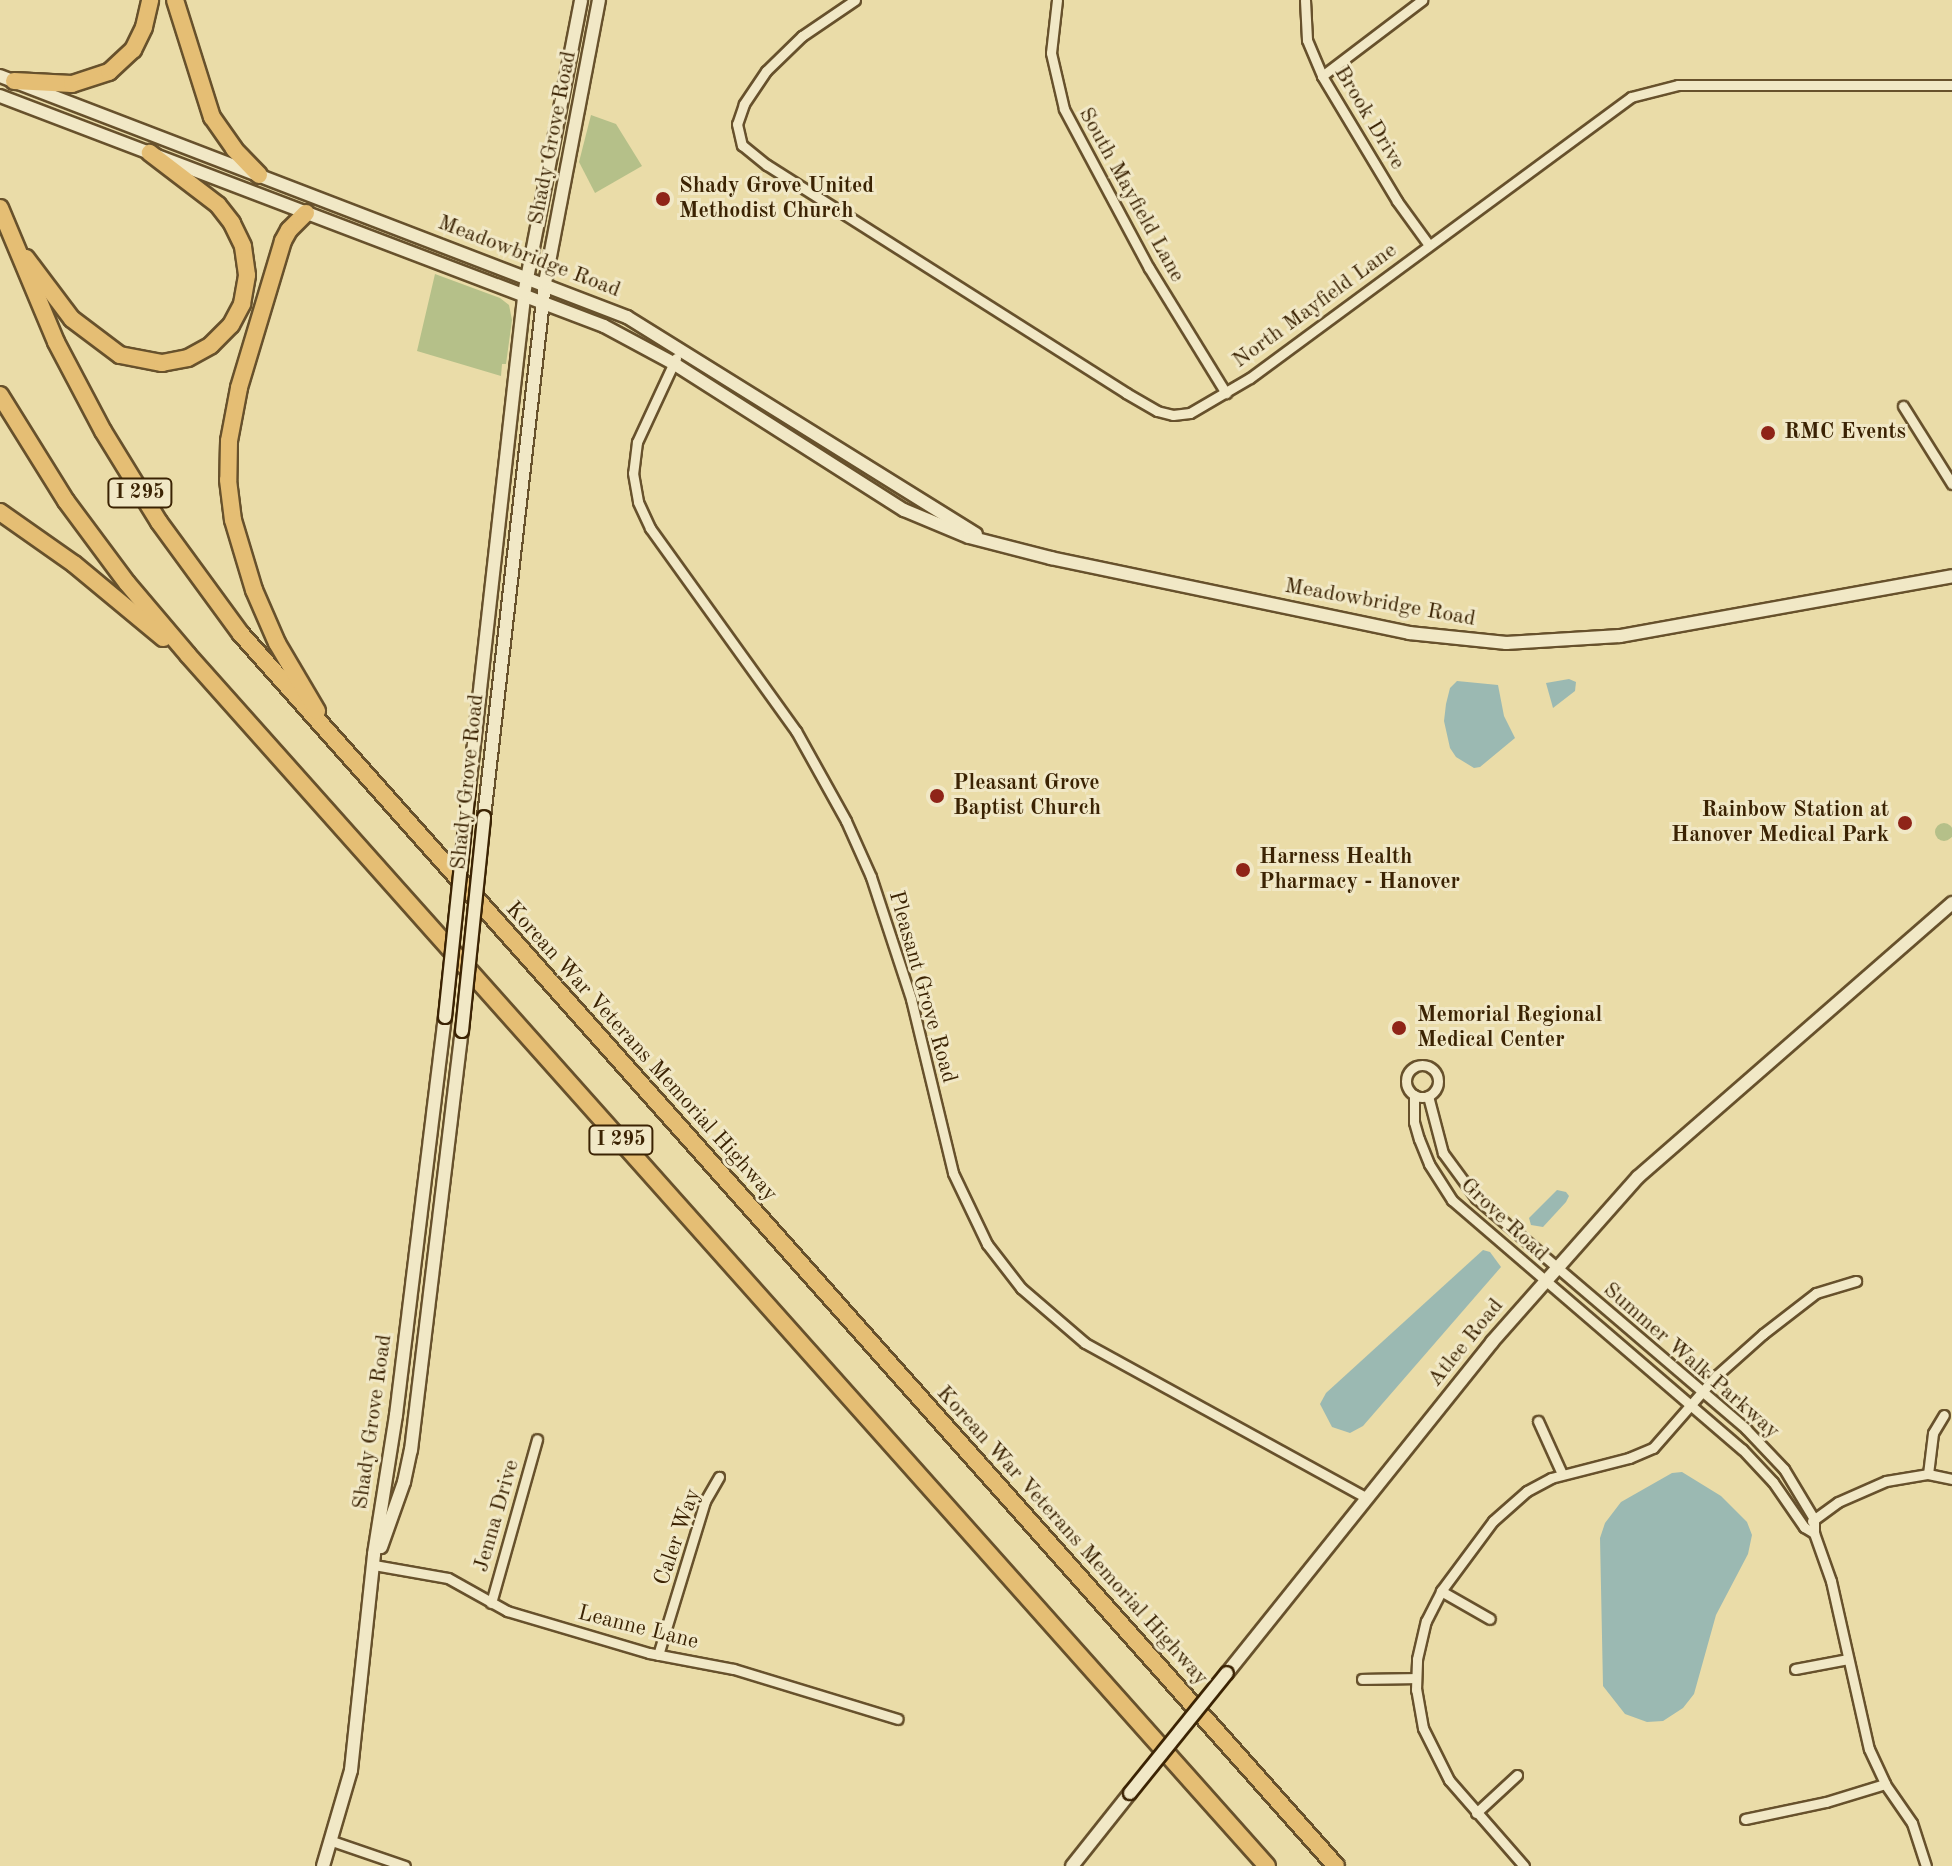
<!DOCTYPE html>
<style>
body{margin:0}
#map{position:relative;width:1952px;height:1866px;overflow:hidden;background:#eadca8;font-family:"Old Standard TT",serif}
div>[style]{position:absolute}
[style*='--x']{left:calc(var(--x)*1px);top:calc(var(--y)*1px);width:calc(var(--w)*1px);rotate:calc(var(--a)*1deg)}
.green>*{inset:0;background:#b5c089}
.round{border-radius:50%}
.water>*{inset:0;background:#9bb9b2}
.roads{filter:drop-shadow(2px 0 #67512c) drop-shadow(-2px 0 #67512c) drop-shadow(0 2px #67512c) drop-shadow(0 -2px #67512c)}
.minor>*{height:9px;margin:-4.5px;padding:0 4.5px;transform-origin:4.5px;border-radius:4.5px;background:#f1e8c6}
.minor>.ring{margin:-4.5px;padding:0;box-sizing:content-box;background:none;border:9px solid #f1e8c6;border-radius:50%}
.secondary>*{height:12px;margin:-6px;padding:0 6px;transform-origin:6px;border-radius:6px;background:#f1e8c6}
.motorway>*{height:16px;margin:-8px;padding:0 8px;transform-origin:8px;border-radius:8px;background:#e5be74}
.bridges{filter:drop-shadow(2px 0 #3b2303) drop-shadow(-2px 0 #3b2303) drop-shadow(0 2px #3b2303) drop-shadow(0 -2px #3b2303)}
.secondary-bridge>*{height:12px;margin:-6px;padding:0 6px;transform-origin:6px;border-radius:6px;background:#f1e8c6}
.dots>*{width:22px;height:22px;translate:-50% -50%;box-sizing:border-box;border:4px solid #f1e8c6;border-radius:50%}
span{translate:-50% -50%;white-space:nowrap;text-align:center;line-height:1.15;-webkit-text-stroke:6px #f1e8c6;paint-order:stroke}
.shield-label span{padding:2px 6px;background:#f1e8c6;border:2px solid;border-radius:6px;-webkit-text-stroke-width:0}
.shield-label{font-size:20px;color:#3b2303;font-weight:700}
.street-label{font-size:22px;color:#3b2303}
.poi-label{font-size:22px;color:#3b2303;font-weight:700}
.left{translate:0 -50%;text-align:left}
.right{translate:-100% -50%;text-align:right}
</style>
<div id="map">
<div class="green">
<div style="clip-path:polygon(591px 115px,616px 124px,642px 166px,595px 193px,579px 162px)"></div>
<div style="clip-path:polygon(435px 274px,500px 298px,509px 305px,512px 320px,506px 364px,502px 364px,501px 376px,417px 351px)"></div>
<div class="round" style="left:1935px;top:823px;width:18px;height:18px"></div>
</div>
<div class="water">
<div style="clip-path:polygon(1569px 679px,1576px 682px,1575px 691px,1553px 708px,1546px 683px)"></div>
<div style="clip-path:polygon(1457px 681px,1498px 685px,1504px 716px,1515px 738px,1480px 767px,1474px 768px,1456px 757px,1450px 748px,1444px 721px,1446px 704px,1450px 688px)"></div>
<div style="clip-path:polygon(1557px 1190px,1566px 1192px,1569px 1196px,1566px 1202px,1543px 1227px,1531px 1225px,1529px 1218px)"></div>
<div style="clip-path:polygon(1483px 1250px,1490px 1252px,1501px 1267px,1363px 1426px,1350px 1433px,1332px 1427px,1320px 1404px,1326px 1393px)"></div>
<div style="clip-path:polygon(1682px 1472px,1721px 1496px,1747px 1522px,1752px 1535px,1748px 1554px,1716px 1615px,1694px 1694px,1683px 1708px,1663px 1721px,1647px 1722px,1625px 1714px,1603px 1686px,1600px 1538px,1605px 1523px,1621px 1502px,1672px 1473px)"></div>
</div>
<div class="roads">
<div class="minor">
<div style="--x:855;--y:0;--w:64;--a:145.8"></div>
<div style="--x:802;--y:36;--w:50;--a:135.8"></div>
<div style="--x:766;--y:71;--w:40;--a:124"></div>
<div style="--x:744;--y:104;--w:21;--a:109"></div>
<div style="--x:737;--y:124;--w:22;--a:77"></div>
<div style="--x:742;--y:145;--w:32;--a:39"></div>
<div style="--x:767;--y:165;--w:425;--a:32.4"></div>
<div style="--x:1126;--y:393;--w:36;--a:30"></div>
<div style="--x:1157;--y:411;--w:16;--a:14"></div>
<div style="--x:1173;--y:415;--w:17;--a:-7"></div>
<div style="--x:1190;--y:413;--w:69;--a:-30.3"></div>
<div style="--x:1250;--y:378;--w:473;--a:-36.4"></div>
<div style="--x:1631;--y:97;--w:49;--a:-14.3"></div>
<div style="--x:1678;--y:85;--w:274;--a:0"></div>
<div style="--x:1057;--y:0;--w:53;--a:96.5"></div>
<div style="--x:1051;--y:53;--w:57;--a:76.9"></div>
<div style="--x:1064;--y:109;--w:180;--a:61.9"></div>
<div style="--x:1149;--y:268;--w:147;--a:58.4"></div>
<div style="--x:1305;--y:0;--w:40;--a:87.1"></div>
<div style="--x:1307;--y:40;--w:39;--a:67"></div>
<div style="--x:1322;--y:76;--w:146;--a:59"></div>
<div style="--x:1397;--y:201;--w:54;--a:54"></div>
<div style="--x:1322;--y:76;--w:126;--a:-37.2"></div>
<div style="--x:676;--y:358;--w:93;--a:114.9"></div>
<div style="--x:637;--y:442;--w:31;--a:97"></div>
<div style="--x:633;--y:473;--w:29;--a:80"></div>
<div style="--x:638;--y:502;--w:29;--a:65"></div>
<div style="--x:650;--y:528;--w:250;--a:54.3"></div>
<div style="--x:796;--y:731;--w:103;--a:60.9"></div>
<div style="--x:846;--y:821;--w:61;--a:65.9"></div>
<div style="--x:871;--y:877;--w:128;--a:71.8"></div>
<div style="--x:911;--y:999;--w:179;--a:76.4"></div>
<div style="--x:953;--y:1173;--w:79;--a:64.4"></div>
<div style="--x:987;--y:1244;--w:56;--a:52.3"></div>
<div style="--x:1021;--y:1288;--w:84;--a:40.7"></div>
<div style="--x:1085;--y:1343;--w:322;--a:28.8"></div>
<div style="--x:1903;--y:406;--w:92;--a:57.9"></div>
<div class="ring" style="left:1406px;top:1065px;width:23px;height:23px"></div>
<div style="--x:1414;--y:1095;--w:27;--a:90"></div>
<div style="--x:1414;--y:1122;--w:18;--a:74"></div>
<div style="--x:1419;--y:1139;--w:27;--a:68"></div>
<div style="--x:1429;--y:1164;--w:43;--a:57.4"></div>
<div style="--x:1452;--y:1200;--w:382;--a:40.7"></div>
<div style="--x:1742;--y:1449;--w:45;--a:46.8"></div>
<div style="--x:1773;--y:1482;--w:55;--a:55.4"></div>
<div style="--x:1804;--y:1527;--w:12;--a:31"></div>
<div style="--x:1428;--y:1096;--w:59;--a:75.3"></div>
<div style="--x:1443;--y:1153;--w:56;--a:53.7"></div>
<div style="--x:1476;--y:1198;--w:355;--a:40.5"></div>
<div style="--x:1746;--y:1429;--w:55;--a:46.5"></div>
<div style="--x:1784;--y:1469;--w:58;--a:59"></div>
<div style="--x:1814;--y:1519;--w:14;--a:90"></div>
<div style="--x:1814;--y:1533;--w:51;--a:70.5"></div>
<div style="--x:1831;--y:1581;--w:172;--a:77.3"></div>
<div style="--x:1869;--y:1749;--w:38;--a:65"></div>
<div style="--x:1885;--y:1784;--w:47;--a:55.3"></div>
<div style="--x:1912;--y:1823;--w:45;--a:72"></div>
<div style="--x:1538;--y:1421;--w:58;--a:65.6"></div>
<div style="--x:1928;--y:1474;--w:41;--a:-83"></div>
<div style="--x:1933;--y:1433;--w:21;--a:-59"></div>
<div style="--x:1812;--y:1521;--w:32;--a:-36"></div>
<div style="--x:1838;--y:1502;--w:52;--a:-23.6"></div>
<div style="--x:1886;--y:1481;--w:43;--a:-9.5"></div>
<div style="--x:1928;--y:1474;--w:25;--a:12"></div>
<div style="--x:374;--y:1565;--w:75;--a:10"></div>
<div style="--x:448;--y:1578;--w:68;--a:29.2"></div>
<div style="--x:507;--y:1611;--w:148;--a:16.5"></div>
<div style="--x:649;--y:1653;--w:86;--a:10.7"></div>
<div style="--x:734;--y:1669;--w:171;--a:17"></div>
<div style="--x:1441;--y:1591;--w:56;--a:29.7"></div>
<div style="--x:491;--y:1603;--w:170;--a:-74.3"></div>
<div style="--x:658;--y:1655;--w:161;--a:-73"></div>
<div style="--x:705;--y:1501;--w:28;--a:-60"></div>
<div style="--x:1795;--y:1669;--w:54;--a:-10.7"></div>
<div style="--x:1362;--y:1679;--w:54;--a:-1.1"></div>
<div style="--x:1476;--y:1813;--w:56;--a:-42.8"></div>
<div style="--x:1745;--y:1819;--w:83;--a:-11.9"></div>
<div style="--x:1826;--y:1802;--w:62;--a:-17"></div>
<div style="--x:332;--y:1841;--w:77;--a:18.9"></div>
<div style="--x:1524;--y:1866;--w:114;--a:-131.1"></div>
<div style="--x:1449;--y:1780;--w:58;--a:-116.6"></div>
<div style="--x:1423;--y:1728;--w:39;--a:-100"></div>
<div style="--x:1416;--y:1690;--w:31;--a:-88"></div>
<div style="--x:1417;--y:1659;--w:39;--a:-77"></div>
<div style="--x:1426;--y:1621;--w:34;--a:-63"></div>
<div style="--x:1441;--y:1591;--w:87;--a:-53.4"></div>
<div style="--x:1493;--y:1521;--w:45;--a:-41.4"></div>
<div style="--x:1527;--y:1491;--w:27;--a:-28"></div>
<div style="--x:1551;--y:1478;--w:81;--a:-14.4"></div>
<div style="--x:1629;--y:1458;--w:26;--a:-23"></div>
<div style="--x:1653;--y:1448;--w:97;--a:-48.8"></div>
<div style="--x:1717;--y:1375;--w:62;--a:-41.7"></div>
<div style="--x:1763;--y:1334;--w:67;--a:-37.7"></div>
<div style="--x:1816;--y:1293;--w:42;--a:-16.7"></div>
</div>
<div class="secondary">
<div style="--x:0;--y:76;--w:672;--a:21.03"></div>
<div style="--x:627;--y:317;--w:411;--a:31.9"></div>
<div style="--x:0;--y:96;--w:646;--a:20.85"></div>
<div style="--x:604;--y:326;--w:78;--a:28.2"></div>
<div style="--x:673;--y:363;--w:274;--a:32.5"></div>
<div style="--x:904;--y:510;--w:70;--a:22.6"></div>
<div style="--x:969;--y:537;--w:85;--a:14.4"></div>
<div style="--x:1051;--y:558;--w:366;--a:11.8"></div>
<div style="--x:1409;--y:633;--w:98;--a:5.9"></div>
<div style="--x:1506;--y:643;--w:114;--a:-3.5"></div>
<div style="--x:1620;--y:636;--w:337;--a:-10.2"></div>
<div style="--x:469;--y:788;--w:497;--a:-83.6"></div>
<div style="--x:524;--y:294;--w:299;--a:-79"></div>
<div style="--x:484;--y:817;--w:537;--a:-83.48"></div>
<div style="--x:545;--y:283;--w:288;--a:-79.2"></div>
<div style="--x:381;--y:1547;--w:69;--a:-70.5"></div>
<div style="--x:404;--y:1482;--w:33;--a:-78"></div>
<div style="--x:411;--y:1450;--w:422;--a:-83.1"></div>
<div style="--x:1227;--y:1673;--w:424;--a:-51.3"></div>
<div style="--x:1492;--y:1342;--w:220;--a:-48.5"></div>
<div style="--x:1638;--y:1177;--w:417;--a:-41.1"></div>
<div style="--x:323;--y:1866;--w:100;--a:-73.7"></div>
<div style="--x:351;--y:1770;--w:217;--a:-83.9"></div>
<div style="--x:374;--y:1554;--w:141;--a:-81"></div>
<div style="--x:396;--y:1415;--w:401;--a:-83"></div>
<div style="--x:1072;--y:1866;--w:93;--a:-51.5"></div>
</div>
<div class="motorway">
<div style="--x:175;--y:0;--w:123;--a:72.5"></div>
<div style="--x:212;--y:117;--w:39;--a:55"></div>
<div style="--x:234;--y:149;--w:36;--a:46"></div>
<div style="--x:14;--y:81;--w:58;--a:3"></div>
<div style="--x:72;--y:84;--w:39;--a:-18"></div>
<div style="--x:109;--y:72;--w:33;--a:-43"></div>
<div style="--x:133;--y:50;--w:25;--a:-64"></div>
<div style="--x:144;--y:27;--w:28;--a:-77"></div>
<div style="--x:0;--y:208;--w:145;--a:67.3"></div>
<div style="--x:56;--y:342;--w:101;--a:62.2"></div>
<div style="--x:103;--y:431;--w:107;--a:58.4"></div>
<div style="--x:159;--y:522;--w:139;--a:53.8"></div>
<div style="--x:241;--y:634;--w:1648;--a:48.37"></div>
<div style="--x:306;--y:213;--w:24;--a:135"></div>
<div style="--x:289;--y:230;--w:13;--a:119"></div>
<div style="--x:283;--y:241;--w:153;--a:106.7"></div>
<div style="--x:239;--y:388;--w:54;--a:100.7"></div>
<div style="--x:229;--y:441;--w:39;--a:91"></div>
<div style="--x:228;--y:480;--w:40;--a:82.9"></div>
<div style="--x:233;--y:520;--w:73;--a:73.3"></div>
<div style="--x:254;--y:590;--w:58;--a:66.5"></div>
<div style="--x:277;--y:643;--w:79;--a:59.5"></div>
<div style="--x:26;--y:258;--w:76;--a:53"></div>
<div style="--x:72;--y:319;--w:60;--a:36.9"></div>
<div style="--x:120;--y:355;--w:43;--a:10.8"></div>
<div style="--x:162;--y:363;--w:26;--a:-11"></div>
<div style="--x:188;--y:358;--w:26;--a:-29"></div>
<div style="--x:211;--y:345;--w:28;--a:-45"></div>
<div style="--x:231;--y:325;--w:24;--a:-62"></div>
<div style="--x:242;--y:304;--w:29;--a:-80"></div>
<div style="--x:247;--y:275;--w:29;--a:-98"></div>
<div style="--x:243;--y:246;--w:25;--a:-116"></div>
<div style="--x:232;--y:223;--w:23;--a:-128"></div>
<div style="--x:218;--y:205;--w:86;--a:-142.6"></div>
<div style="--x:0;--y:395;--w:125;--a:58.1"></div>
<div style="--x:66;--y:501;--w:102;--a:53.4"></div>
<div style="--x:127;--y:583;--w:94;--a:49.7"></div>
<div style="--x:188;--y:655;--w:1622;--a:48.3"></div>
<div style="--x:0;--y:512;--w:90;--a:35.1"></div>
<div style="--x:74;--y:564;--w:116;--a:39.7"></div>
</div>
</div>
<div class="bridges">
<div class="secondary-bridge">
<div style="--x:445;--y:1017;--w:230;--a:-84"></div>
<div style="--x:462;--y:1031;--w:215;--a:-84.1"></div>
<div style="--x:1130;--y:1793;--w:154;--a:-51.1"></div>
</div>
</div>
<div class="dots">
<div style="left:663px;top:199px;background:#8f2418"></div>
<div style="left:1768px;top:433px;background:#8f2418"></div>
<div style="left:937px;top:796px;background:#8f2418"></div>
<div style="left:1905px;top:823px;background:#8f2418"></div>
<div style="left:1243px;top:870px;background:#8f2418"></div>
<div style="left:1399px;top:1028px;background:#8f2418"></div>
</div>
<div class="shield-label">
<span style="left:140px;top:493px">I 295</span>
<span style="left:621px;top:1140px">I 295</span>
</div>
<div class="street-label">
<span style="left:1369px;top:118px;rotate:59deg">Brook Drive</span>
<span style="left:553px;top:138px;rotate:-79deg">Shady Grove Road</span>
<span style="left:1131px;top:195px;rotate:61deg">South Mayfield Lane</span>
<span style="left:529px;top:257px;rotate:21deg">Meadowbridge Road</span>
<span style="left:1315px;top:306px;rotate:-36deg">North Mayfield Lane</span>
<span style="left:1380px;top:603px;rotate:10deg">Meadowbridge Road</span>
<span style="left:468px;top:782px;rotate:-84deg">Shady Grove Road</span>
<span style="left:922px;top:987px;rotate:74deg">Pleasant Grove Road</span>
<span style="left:641px;top:1052px;rotate:48deg">Korean War Veterans Memorial Highway</span>
<span style="left:1504px;top:1220px;rotate:43deg">Grove Road</span>
<span style="left:1466px;top:1343px;rotate:-51deg">Atlee Road</span>
<span style="left:1691px;top:1361px;rotate:41deg">Summer Walk Parkway</span>
<span style="left:373px;top:1422px;rotate:-82deg">Shady Grove Road</span>
<span style="left:497px;top:1516px;rotate:-74deg">Jenna Drive</span>
<span style="left:1072px;top:1536px;rotate:48deg">Korean War Veterans Memorial Highway</span>
<span style="left:678px;top:1537px;rotate:-71deg">Caler Way</span>
<span style="left:638px;top:1628px;rotate:14deg">Leanne Lane</span>
</div>
<div class="poi-label">
<span class="left" style="left:679px;top:199px">Shady Grove United<br>Methodist Church</span>
<span class="left" style="left:1784px;top:433px">RMC Events</span>
<span class="left" style="left:953px;top:796px">Pleasant Grove<br>Baptist Church</span>
<span class="right" style="left:1889px;top:823px">Rainbow Station at<br>Hanover Medical Park</span>
<span class="left" style="left:1259px;top:870px">Harness Health<br>Pharmacy - Hanover</span>
<span class="left" style="left:1417px;top:1028px">Memorial Regional<br>Medical Center</span>
</div>
</div>
